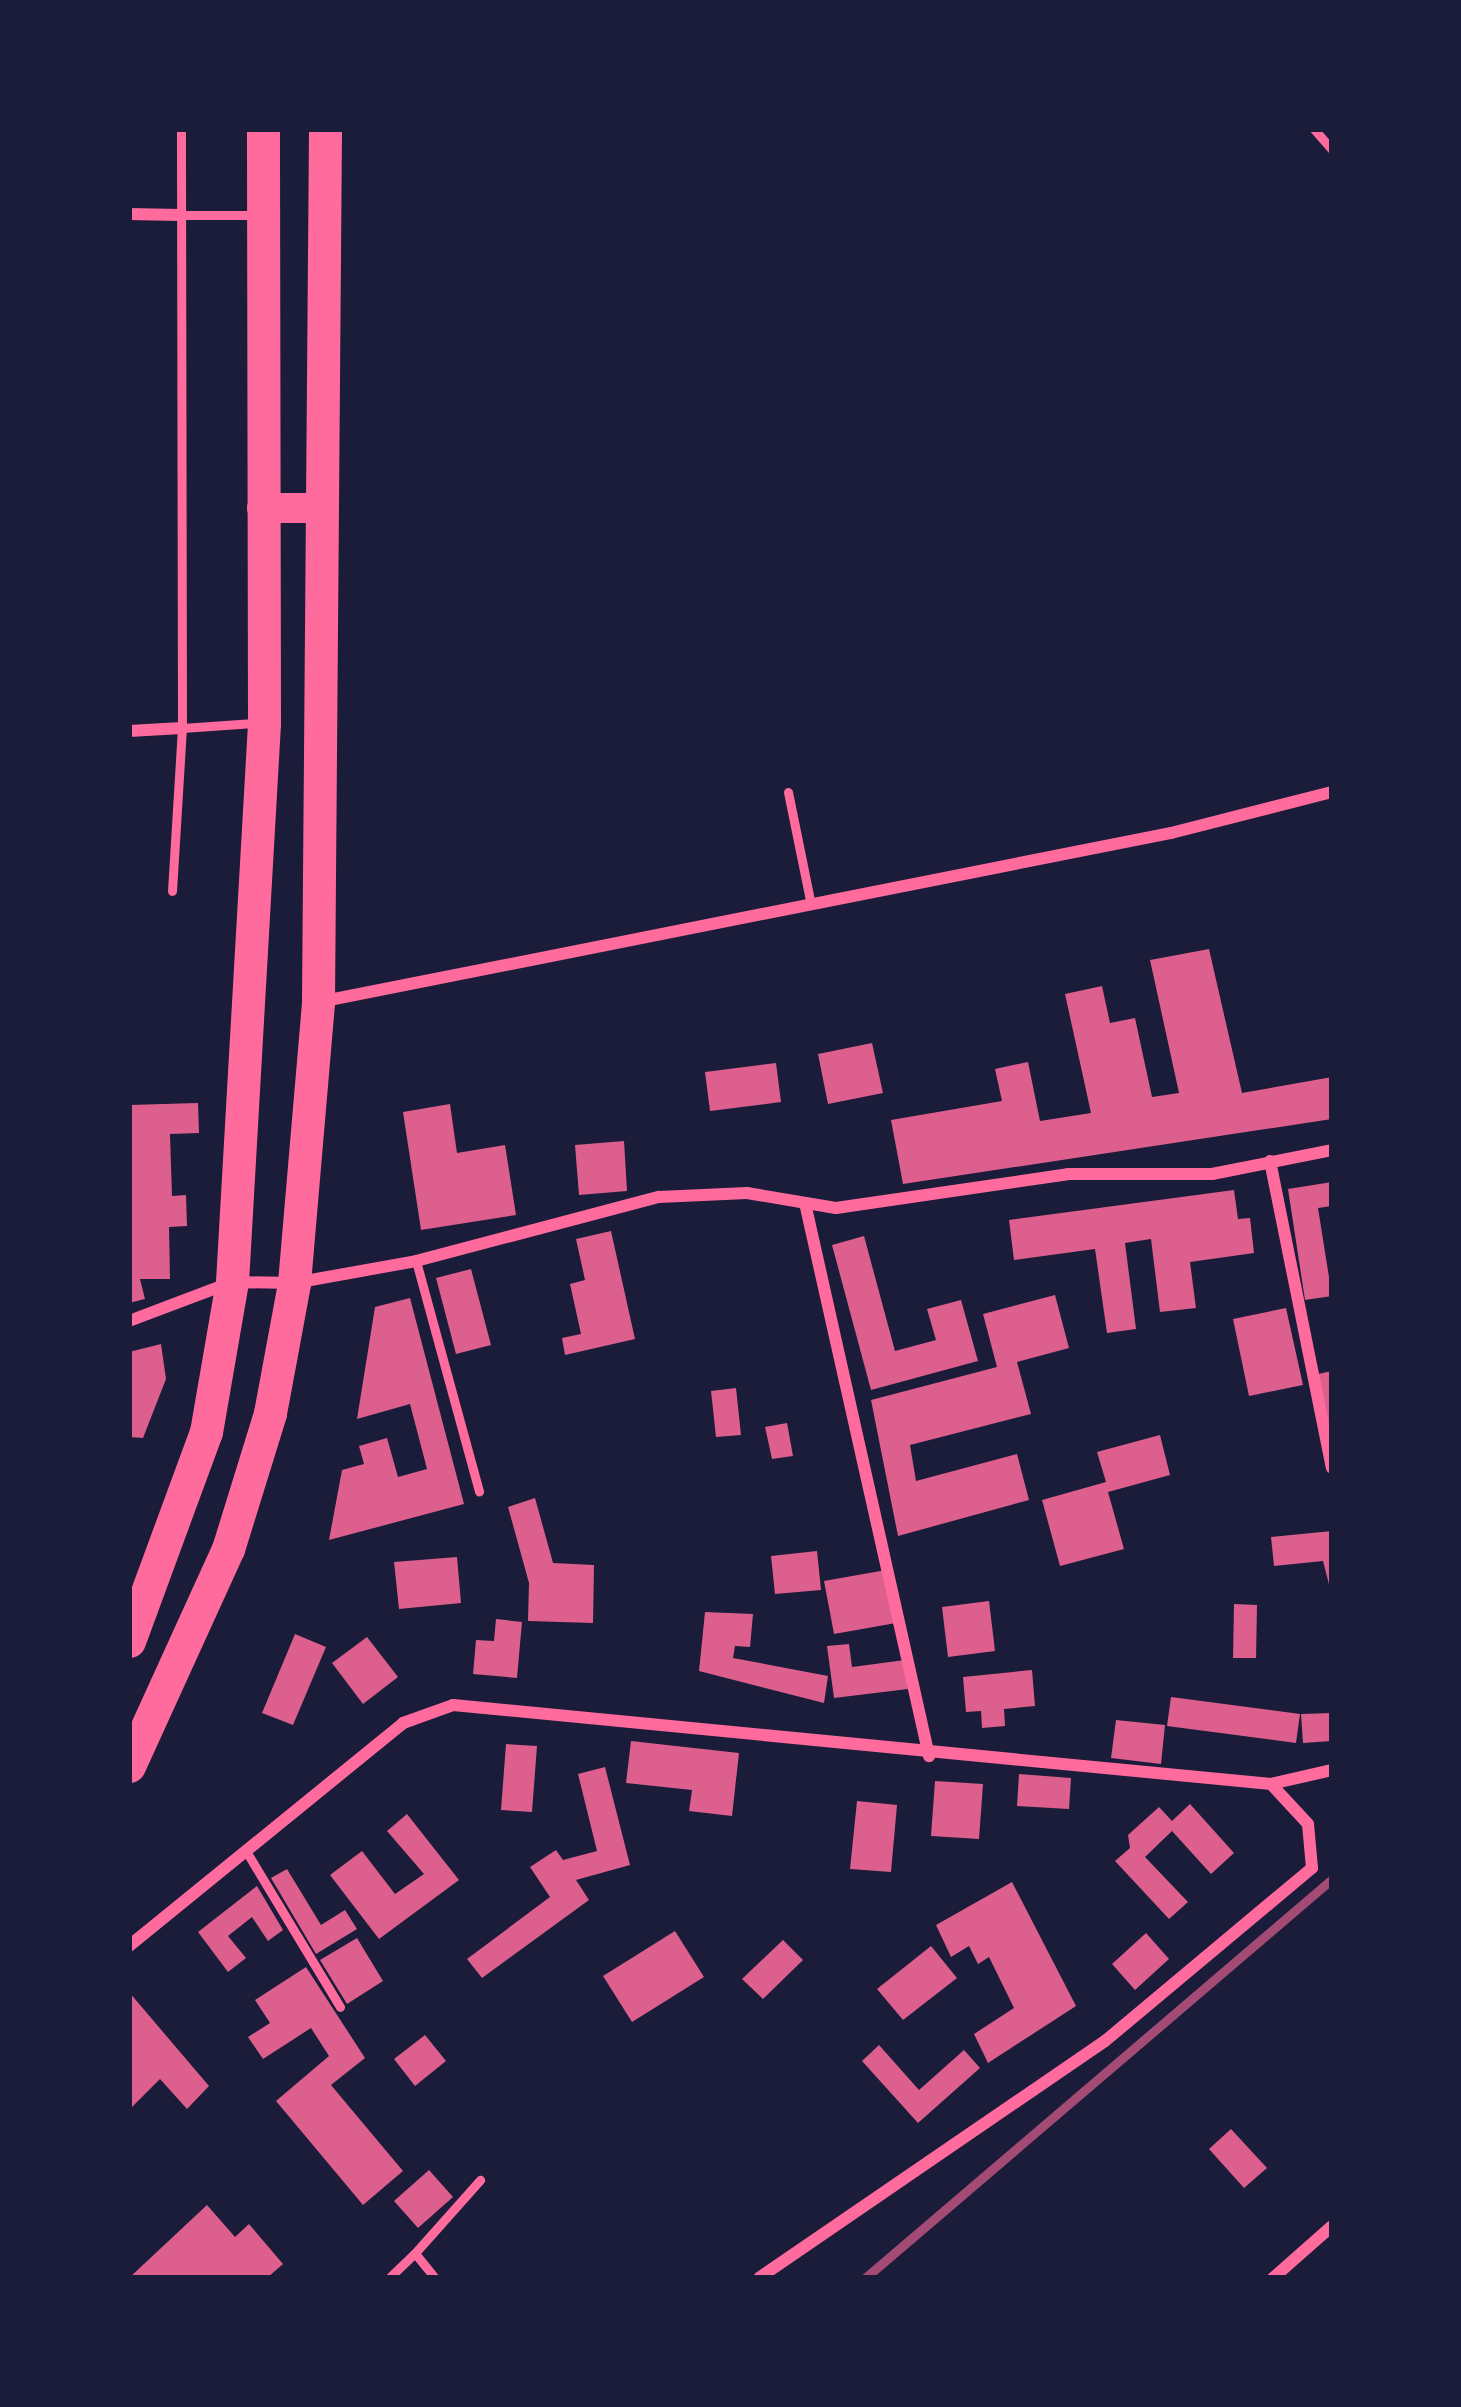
<!DOCTYPE html>
<style>
body{margin:0}
#map{position:relative;width:1461px;height:2407px;overflow:hidden;background:#1b1b3a;font-family:Cabin,sans-serif}
div>[style]{position:absolute}
[style*='--x']{left:calc(var(--x)*1px);top:calc(var(--y)*1px);width:calc(var(--w)*1px);rotate:calc(var(--a)*1deg)}
.building>*{inset:0;background:#dd5f8e}
.service>*{height:9px;margin:-4.5px;padding:0 4.5px;transform-origin:4.5px;border-radius:4.5px;background:#ff6b9d}
.minor>*{height:12px;margin:-6px;padding:0 6px;transform-origin:6px;border-radius:6px;background:#ff6b9d}
.primary>*{height:30px;margin:-15px;padding:0 15px;transform-origin:15px;border-radius:15px;background:#ff6b9d}
.trunk>*{height:33px;margin:-16.5px;padding:0 16.5px;transform-origin:16.5px;border-radius:16.5px;background:#ff6b9d}
.rail>*{height:9px;margin:-4.5px;padding:0 4.5px;transform-origin:4.5px;border-radius:4.5px;background:#a44b75}
span{translate:-50% -50%;white-space:nowrap;text-align:center;line-height:1.15;-webkit-text-stroke:10px #1b1b3a;paint-order:stroke}
.frame{position:absolute;inset:0;border:132px solid #1b1b3a;pointer-events:none}
</style>
<div id="map">
<div class="building">
<div style="clip-path:polygon(1209px 949px,1242px 1093px,1332px 1077px,1332px 1119px,903px 1184px,891px 1120px,1002px 1101px,995px 1069px,1028px 1062px,1040px 1121px,1091px 1113px,1065px 994px,1102px 986px,1110px 1023px,1135px 1018px,1152px 1097px,1179px 1093px,1150px 960px)"></div>
<div style="clip-path:polygon(872px 1043px,883px 1093px,828px 1104px,818px 1054px)"></div>
<div style="clip-path:polygon(776px 1063px,781px 1102px,710px 1111px,705px 1072px)"></div>
<div style="clip-path:polygon(198px 1103px,199px 1133px,170px 1134px,172px 1196px,186px 1195px,187px 1226px,169px 1227px,170px 1279px,140px 1279px,145px 1299px,129px 1303px,129px 1105px)"></div>
<div style="clip-path:polygon(450px 1104px,457px 1153px,505px 1145px,516px 1215px,421px 1230px,403px 1112px)"></div>
<div style="clip-path:polygon(624px 1141px,627px 1191px,579px 1195px,575px 1145px)"></div>
<div style="clip-path:polygon(1332px 1182px,1332px 1206px,1318px 1208px,1332px 1296px,1305px 1300px,1288px 1189px)"></div>
<div style="clip-path:polygon(1234px 1190px,1238px 1219px,1250px 1218px,1254px 1253px,1190px 1262px,1196px 1308px,1160px 1312px,1151px 1239px,1125px 1243px,1136px 1329px,1107px 1333px,1095px 1249px,1014px 1260px,1009px 1220px)"></div>
<div style="clip-path:polygon(611px 1231px,635px 1339px,565px 1355px,562px 1338px,581px 1334px,570px 1284px,585px 1280px,576px 1239px)"></div>
<div style="clip-path:polygon(864px 1236px,895px 1351px,936px 1340px,927px 1309px,961px 1300px,978px 1361px,871px 1390px,832px 1245px)"></div>
<div style="clip-path:polygon(471px 1269px,491px 1345px,456px 1354px,436px 1278px)"></div>
<div style="clip-path:polygon(1055px 1295px,1069px 1348px,1017px 1362px,1031px 1414px,910px 1445px,916px 1481px,1017px 1454px,1029px 1500px,898px 1536px,871px 1400px,997px 1367px,983px 1314px)"></div>
<div style="clip-path:polygon(410px 1298px,464px 1504px,329px 1540px,342px 1470px,364px 1464px,359px 1446px,387px 1438px,398px 1477px,427px 1469px,410px 1404px,357px 1419px,375px 1307px)"></div>
<div style="clip-path:polygon(1286px 1308px,1303px 1385px,1249px 1396px,1233px 1319px)"></div>
<div style="clip-path:polygon(161px 1344px,166px 1379px,143px 1438px,129px 1437px,129px 1352px)"></div>
<div style="clip-path:polygon(1332px 1371px,1332px 1429px,1330px 1430px,1318px 1374px)"></div>
<div style="clip-path:polygon(736px 1388px,741px 1435px,716px 1437px,711px 1391px)"></div>
<div style="clip-path:polygon(787px 1423px,793px 1456px,772px 1459px,765px 1427px)"></div>
<div style="clip-path:polygon(1160px 1435px,1170px 1475px,1108px 1492px,1124px 1549px,1060px 1566px,1042px 1500px,1106px 1482px,1097px 1452px)"></div>
<div style="clip-path:polygon(535px 1498px,553px 1563px,594px 1565px,593px 1623px,528px 1621px,529px 1583px,508px 1507px)"></div>
<div style="clip-path:polygon(1332px 1531px,1332px 1596px,1323px 1561px,1274px 1566px,1271px 1537px)"></div>
<div style="clip-path:polygon(817px 1551px,821px 1590px,775px 1594px,771px 1556px)"></div>
<div style="clip-path:polygon(457px 1557px,461px 1603px,399px 1609px,394px 1562px)"></div>
<div style="clip-path:polygon(886px 1570px,896px 1623px,834px 1634px,824px 1581px)"></div>
<div style="clip-path:polygon(989px 1601px,995px 1651px,948px 1657px,942px 1607px)"></div>
<div style="clip-path:polygon(1234px 1604px,1257px 1605px,1256px 1658px,1233px 1658px)"></div>
<div style="clip-path:polygon(705px 1612px,753px 1614px,750px 1647px,735px 1646px,733px 1658px,828px 1676px,824px 1703px,699px 1671px)"></div>
<div style="clip-path:polygon(496px 1619px,522px 1622px,517px 1678px,473px 1674px,476px 1640px,494px 1641px)"></div>
<div style="clip-path:polygon(295px 1634px,326px 1647px,293px 1725px,262px 1713px)"></div>
<div style="clip-path:polygon(367px 1637px,398px 1677px,363px 1704px,332px 1663px)"></div>
<div style="clip-path:polygon(849px 1644px,852px 1667px,905px 1660px,908px 1689px,834px 1698px,827px 1646px)"></div>
<div style="clip-path:polygon(1032px 1670px,1035px 1706px,1004px 1709px,1005px 1726px,982px 1728px,981px 1711px,966px 1712px,963px 1677px)"></div>
<div style="clip-path:polygon(1171px 1697px,1300px 1714px,1296px 1743px,1167px 1726px)"></div>
<div style="clip-path:polygon(1332px 1713px,1332px 1741px,1303px 1743px,1301px 1714px)"></div>
<div style="clip-path:polygon(1116px 1720px,1165px 1725px,1161px 1764px,1111px 1758px)"></div>
<div style="clip-path:polygon(631px 1741px,739px 1753px,732px 1816px,689px 1811px,692px 1790px,626px 1783px)"></div>
<div style="clip-path:polygon(506px 1744px,537px 1746px,532px 1812px,501px 1810px)"></div>
<div style="clip-path:polygon(605px 1767px,630px 1865px,576px 1880px,589px 1900px,482px 1978px,467px 1959px,550px 1897px,530px 1867px,556px 1850px,563px 1860px,597px 1851px,578px 1774px)"></div>
<div style="clip-path:polygon(1019px 1774px,1071px 1778px,1069px 1809px,1017px 1806px)"></div>
<div style="clip-path:polygon(935px 1781px,983px 1784px,979px 1839px,931px 1836px)"></div>
<div style="clip-path:polygon(857px 1801px,897px 1805px,891px 1872px,850px 1869px)"></div>
<div style="clip-path:polygon(1190px 1804px,1234px 1853px,1211px 1874px,1172px 1831px,1145px 1857px,1188px 1902px,1169px 1919px,1115px 1861px,1130px 1848px,1128px 1835px,1159px 1807px,1172px 1821px)"></div>
<div style="clip-path:polygon(407px 1814px,459px 1880px,379px 1939px,330px 1875px,362px 1851px,395px 1894px,424px 1874px,387px 1831px)"></div>
<div style="clip-path:polygon(287px 1869px,321px 1925px,345px 1910px,357px 1929px,316px 1954px,271px 1878px)"></div>
<div style="clip-path:polygon(1012px 1882px,1076px 2006px,988px 2063px,974px 2034px,1014px 2008px,989px 1957px,978px 1964px,969px 1946px,951px 1957px,936px 1925px)"></div>
<div style="clip-path:polygon(257px 1886px,283px 1930px,268px 1941px,252px 1917px,228px 1936px,246px 1958px,228px 1972px,198px 1932px)"></div>
<div style="clip-path:polygon(675px 1931px,704px 1977px,632px 2022px,603px 1976px)"></div>
<div style="clip-path:polygon(1146px 1933px,1169px 1959px,1135px 1990px,1112px 1964px)"></div>
<div style="clip-path:polygon(357px 1938px,383px 1981px,347px 2004px,320px 1960px)"></div>
<div style="clip-path:polygon(783px 1940px,803px 1960px,763px 1999px,742px 1979px)"></div>
<div style="clip-path:polygon(931px 1946px,957px 1978px,903px 2020px,877px 1989px)"></div>
<div style="clip-path:polygon(306px 1967px,365px 2058px,331px 2085px,403px 2171px,363px 2205px,276px 2101px,329px 2056px,311px 2028px,263px 2059px,248px 2037px,270px 2023px,255px 2000px)"></div>
<div style="clip-path:polygon(129px 1992px,209px 2086px,187px 2109px,160px 2079px,129px 2110px)"></div>
<div style="clip-path:polygon(425px 2035px,446px 2061px,415px 2086px,394px 2059px)"></div>
<div style="clip-path:polygon(879px 2045px,919px 2090px,964px 2050px,980px 2068px,918px 2123px,862px 2061px)"></div>
<div style="clip-path:polygon(1231px 2129px,1267px 2168px,1244px 2188px,1209px 2149px)"></div>
<div style="clip-path:polygon(429px 2170px,453px 2197px,418px 2228px,394px 2201px)"></div>
<div style="clip-path:polygon(207px 2205px,235px 2237px,249px 2224px,283px 2264px,267px 2278px,129px 2278px)"></div>
</div>
<div class="service">
<div style="--x:1314;--y:129;--w:28;--a:49"></div>
<div style="--x:181;--y:215;--w:76;--a:0"></div>
<div style="--x:182;--y:728;--w:72;--a:-4"></div>
<div style="--x:788;--y:792;--w:115;--a:78.5"></div>
<div style="--x:172;--y:891;--w:163;--a:-86.5"></div>
<div style="--x:182;--y:728;--w:599;--a:-90.1"></div>
<div style="--x:416;--y:1261;--w:239;--a:74.7"></div>
<div style="--x:246;--y:1851;--w:182;--a:58.9"></div>
<div style="--x:389;--y:2278;--w:36;--a:-44"></div>
<div style="--x:435;--y:2278;--w:32;--a:-129"></div>
<div style="--x:415;--y:2253;--w:98;--a:-48.3"></div>
</div>
<div class="minor">
<div style="--x:129;--y:214;--w:52;--a:1.1"></div>
<div style="--x:129;--y:731;--w:53;--a:-3.2"></div>
<div style="--x:319;--y:1002;--w:869;--a:-11.22"></div>
<div style="--x:1171;--y:833;--w:166;--a:-14.3"></div>
<div style="--x:1270;--y:1161;--w:313;--a:78.6"></div>
<div style="--x:805;--y:1203;--w:567;--a:77.36"></div>
<div style="--x:129;--y:1321;--w:110;--a:-20.7"></div>
<div style="--x:232;--y:1282;--w:62;--a:0.9"></div>
<div style="--x:294;--y:1283;--w:124;--a:-10.2"></div>
<div style="--x:416;--y:1261;--w:251;--a:-14.8"></div>
<div style="--x:659;--y:1197;--w:88;--a:-2.6"></div>
<div style="--x:747;--y:1193;--w:90;--a:9.6"></div>
<div style="--x:836;--y:1208;--w:234;--a:-8.3"></div>
<div style="--x:1068;--y:1174;--w:144;--a:0"></div>
<div style="--x:1212;--y:1174;--w:122;--a:-11.3"></div>
<div style="--x:1271;--y:1784;--w:63;--a:-12.9"></div>
<div style="--x:129;--y:1946;--w:353;--a:-39.1"></div>
<div style="--x:403;--y:1723;--w:53;--a:-19.8"></div>
<div style="--x:453;--y:1705;--w:822;--a:5.52"></div>
<div style="--x:1271;--y:1784;--w:54;--a:47.2"></div>
<div style="--x:1308;--y:1824;--w:44;--a:84.8"></div>
<div style="--x:1312;--y:1868;--w:270;--a:140.1"></div>
<div style="--x:1105;--y:2041;--w:419;--a:145.6"></div>
<div style="--x:1273;--y:2278;--w:79;--a:-41.4"></div>
</div>
<div class="primary">
<div style="--x:262;--y:508;--w:58;--a:0"></div>
</div>
<div class="trunk">
<div style="--x:129;--y:1641;--w:223;--a:-69.8"></div>
<div style="--x:206;--y:1432;--w:152;--a:-80.2"></div>
<div style="--x:232;--y:1282;--w:560;--a:-86.72"></div>
<div style="--x:264;--y:723;--w:594;--a:-90.1"></div>
<div style="--x:129;--y:1766;--w:239;--a:-65.5"></div>
<div style="--x:228;--y:1549;--w:142;--a:-72.8"></div>
<div style="--x:270;--y:1413;--w:132;--a:-79.5"></div>
<div style="--x:294;--y:1283;--w:282;--a:-85.1"></div>
<div style="--x:318;--y:1002;--w:873;--a:-89.54"></div>
</div>
<div class="rail">
<div style="--x:865;--y:2278;--w:614;--a:-40.51"></div>
</div>
<div class="frame"></div>
</div>
